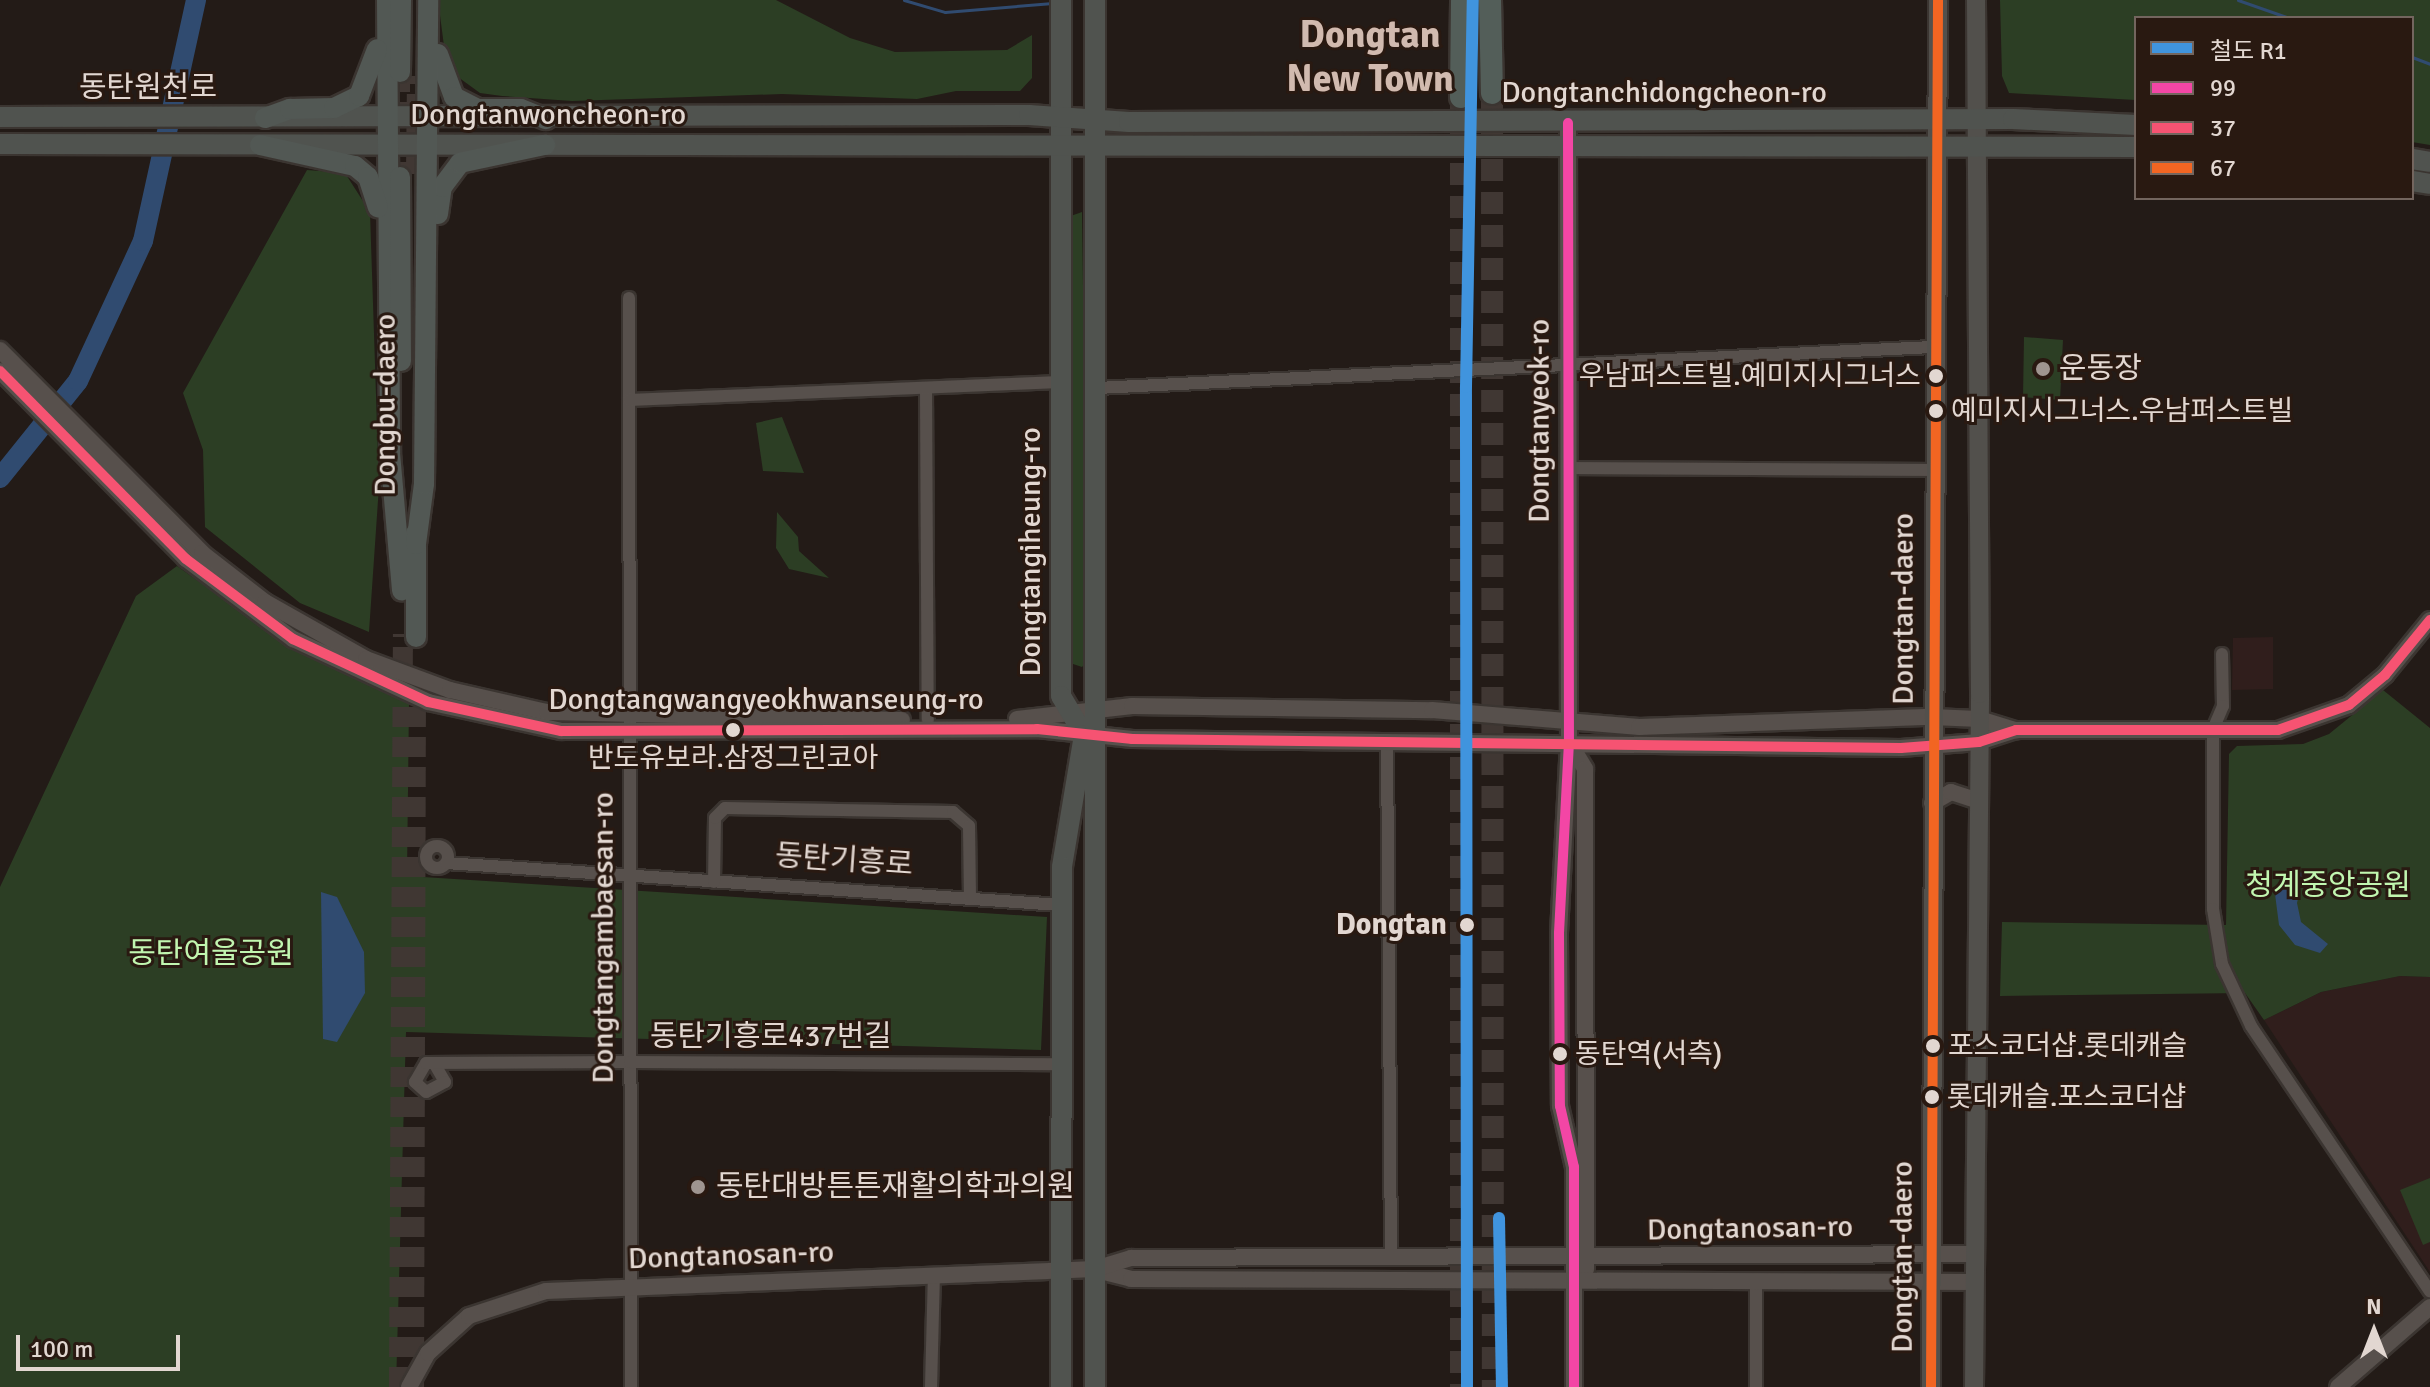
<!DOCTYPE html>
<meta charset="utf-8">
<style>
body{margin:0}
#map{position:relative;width:2430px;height:1387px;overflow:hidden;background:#231b17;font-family:Signika,"Noto Sans KR",sans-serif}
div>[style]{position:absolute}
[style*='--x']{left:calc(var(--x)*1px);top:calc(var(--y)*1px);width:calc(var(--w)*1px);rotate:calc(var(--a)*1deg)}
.education>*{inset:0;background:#301e1c}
.green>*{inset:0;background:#2c3e24}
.water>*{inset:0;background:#304b70}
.stream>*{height:3px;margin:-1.5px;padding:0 1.5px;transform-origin:1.5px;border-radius:1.5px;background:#304b70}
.river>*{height:20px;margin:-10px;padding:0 10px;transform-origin:10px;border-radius:10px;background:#304b70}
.trunk-tunnel>*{height:20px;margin-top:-10px;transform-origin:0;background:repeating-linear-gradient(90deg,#403733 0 20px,transparent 0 30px)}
.motorway-tunnel>*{height:22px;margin-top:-11px;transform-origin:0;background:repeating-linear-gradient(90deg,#403733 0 22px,transparent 0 33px)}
.roads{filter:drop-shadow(2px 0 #3b3531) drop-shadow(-2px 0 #3b3531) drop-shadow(0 2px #3b3531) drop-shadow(0 -2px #3b3531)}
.minor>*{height:12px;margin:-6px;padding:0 6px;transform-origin:6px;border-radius:6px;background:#57504c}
.minor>.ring{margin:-6px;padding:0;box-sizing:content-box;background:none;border:12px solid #57504c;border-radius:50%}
.tertiary>*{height:16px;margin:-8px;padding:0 8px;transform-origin:8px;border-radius:8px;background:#57504c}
.secondary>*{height:18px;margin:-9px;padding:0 9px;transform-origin:9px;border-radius:9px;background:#52504c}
.primary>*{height:20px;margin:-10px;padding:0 10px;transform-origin:10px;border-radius:10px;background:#50534f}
.trunk>*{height:20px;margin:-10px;padding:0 10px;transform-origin:10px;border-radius:10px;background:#525854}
.motorway>*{height:22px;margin:-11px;padding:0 11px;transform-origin:11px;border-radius:11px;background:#535e59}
.bus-1>*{height:10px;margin:-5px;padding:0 5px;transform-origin:5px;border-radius:5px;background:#f346a5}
.bus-2>*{height:10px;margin:-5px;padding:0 5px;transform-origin:5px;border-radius:5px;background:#f65372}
.bus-3>*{height:10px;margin:-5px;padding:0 5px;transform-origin:5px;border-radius:5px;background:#f26522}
.rail-1>*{height:12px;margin:-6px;padding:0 6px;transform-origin:6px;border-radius:6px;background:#4094de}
.dots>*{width:22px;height:22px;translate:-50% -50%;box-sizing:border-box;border:4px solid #291911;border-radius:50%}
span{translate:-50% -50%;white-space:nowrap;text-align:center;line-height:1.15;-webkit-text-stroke:6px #291911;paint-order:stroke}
.bus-label{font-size:28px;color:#e2d7d1}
.right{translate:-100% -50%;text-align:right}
.left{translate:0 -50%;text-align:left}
.street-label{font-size:30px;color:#e2d7d1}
.poi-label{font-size:30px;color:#e2d7d1}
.park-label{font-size:30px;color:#c1f6b0}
.stop-label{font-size:30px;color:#e2d7d1;font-weight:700}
.district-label{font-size:38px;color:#d1baaf;font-weight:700}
.legend{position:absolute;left:2134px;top:16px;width:280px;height:184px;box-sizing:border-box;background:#291911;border:2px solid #73655e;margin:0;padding:10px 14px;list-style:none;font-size:24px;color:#e2d7d1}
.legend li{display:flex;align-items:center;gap:16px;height:40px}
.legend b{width:40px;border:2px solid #73655e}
.north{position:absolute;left:2334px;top:1291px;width:80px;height:80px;-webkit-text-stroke:6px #291911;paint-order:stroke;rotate:0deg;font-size:22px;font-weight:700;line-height:32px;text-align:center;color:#e2d7d1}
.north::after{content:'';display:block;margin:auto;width:28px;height:36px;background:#e2d7d1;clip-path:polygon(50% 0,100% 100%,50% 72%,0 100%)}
.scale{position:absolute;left:16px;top:1335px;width:164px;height:36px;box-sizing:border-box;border:4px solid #e2d7d1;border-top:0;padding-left:10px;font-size:24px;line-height:28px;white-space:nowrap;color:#e2d7d1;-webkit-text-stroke:6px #291911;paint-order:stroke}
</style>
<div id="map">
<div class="education">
<div style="clip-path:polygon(2273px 637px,2273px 689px,2232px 690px,2233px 638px)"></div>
<div style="clip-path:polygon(2400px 976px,2430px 977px,2430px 1272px,2264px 1020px,2321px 992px)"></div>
</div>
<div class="green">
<div style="clip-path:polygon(438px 0,776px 0,850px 38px,895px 52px,1007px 50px,1032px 35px,1032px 78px,1020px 91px,956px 91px,917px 99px,782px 94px,572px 101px,502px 96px,480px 93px,447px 69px)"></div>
<div style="clip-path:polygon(2000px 0,2430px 0,2430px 145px,2412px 142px,2412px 18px,2136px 18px,2136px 100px,2009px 93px,2002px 76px)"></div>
<div style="clip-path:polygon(307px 170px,345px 173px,370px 212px,379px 486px,369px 632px,300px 603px,205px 527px,203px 450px,183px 393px)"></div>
<div style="clip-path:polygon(1082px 212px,1088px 660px,1082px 667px,1073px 664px,1066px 490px,1065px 218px)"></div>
<div style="clip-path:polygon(2024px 337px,2063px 340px,2060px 400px,2023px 397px)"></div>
<div style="clip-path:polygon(782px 417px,804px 473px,763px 471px,756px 423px)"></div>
<div style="clip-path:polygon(777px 512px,798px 537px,799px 551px,829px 578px,789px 569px,776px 548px)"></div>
<div style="clip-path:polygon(177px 566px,260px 625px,409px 703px,407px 876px,1047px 917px,1041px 1050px,406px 1032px,396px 1387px,0 1387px,0 887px,136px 596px)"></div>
<div style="clip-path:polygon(2383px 690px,2430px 728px,2430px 977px,2400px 976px,2321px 992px,2264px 1020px,2245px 993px,2000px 996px,2002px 922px,2226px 925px,2229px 754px,2237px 746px,2303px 744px,2329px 734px)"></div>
<div style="clip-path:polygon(2430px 1178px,2430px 1242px,2423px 1245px,2400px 1190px)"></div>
</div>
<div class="water">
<div style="clip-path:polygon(2288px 871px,2304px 873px,2297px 903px,2301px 922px,2328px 944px,2320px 953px,2295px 945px,2279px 925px,2275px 894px)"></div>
<div style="clip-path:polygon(321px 892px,337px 897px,364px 952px,365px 993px,337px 1042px,323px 1039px)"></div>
</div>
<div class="stream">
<div style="--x:904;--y:0;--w:43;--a:16.3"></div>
<div style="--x:945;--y:12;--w:108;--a:-4.8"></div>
<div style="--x:2238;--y:0;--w:54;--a:19.4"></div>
<div style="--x:2412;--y:57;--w:19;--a:21"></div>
</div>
<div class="river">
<div style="--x:0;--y:478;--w:124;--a:-51.2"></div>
<div style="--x:78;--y:381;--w:154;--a:-65.1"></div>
<div style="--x:143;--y:241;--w:247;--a:-77.6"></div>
</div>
<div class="trunk-tunnel">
<div style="--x:400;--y:72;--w:105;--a:90"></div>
<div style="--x:416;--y:174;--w:98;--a:-89.4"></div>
<div style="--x:399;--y:1387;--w:753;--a:-89.7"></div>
<div style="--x:414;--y:1387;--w:708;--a:-89.84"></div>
</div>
<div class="motorway-tunnel">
<div style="--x:1492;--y:93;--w:1294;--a:89.96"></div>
<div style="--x:1461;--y:97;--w:1290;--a:90"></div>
</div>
<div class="roads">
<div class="minor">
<div style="--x:629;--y:298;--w:1089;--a:89.89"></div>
<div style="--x:926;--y:388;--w:332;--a:89.7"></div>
<div style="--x:1097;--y:388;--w:836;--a:-2.81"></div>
<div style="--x:629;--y:400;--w:431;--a:-2.4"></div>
<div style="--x:1568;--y:468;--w:364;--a:0.3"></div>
<div style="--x:2222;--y:654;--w:52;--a:88.9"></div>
<div style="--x:2223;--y:706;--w:26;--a:113"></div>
<div style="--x:2213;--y:730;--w:179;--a:90"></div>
<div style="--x:2213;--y:909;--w:56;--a:80.7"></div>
<div style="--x:2222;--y:964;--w:68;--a:64.9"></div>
<div style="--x:2251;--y:1026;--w:320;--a:56"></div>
<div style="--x:1387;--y:740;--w:516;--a:89.56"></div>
<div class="ring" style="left:426px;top:846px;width:10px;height:10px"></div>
<div style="--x:446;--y:863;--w:616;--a:3.91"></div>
<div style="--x:714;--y:882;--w:64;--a:-89.1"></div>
<div style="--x:715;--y:818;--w:14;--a:-45"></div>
<div style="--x:725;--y:808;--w:228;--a:1"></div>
<div style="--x:953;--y:812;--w:21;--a:41"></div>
<div style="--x:969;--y:826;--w:73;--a:89.2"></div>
<div style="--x:434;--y:1063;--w:22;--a:60"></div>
<div style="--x:445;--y:1082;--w:21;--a:152"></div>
<div style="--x:426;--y:1092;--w:15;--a:-138"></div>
<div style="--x:415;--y:1082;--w:22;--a:-60"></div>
<div style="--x:426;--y:1063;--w:204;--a:-0.3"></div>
<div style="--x:630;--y:1062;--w:430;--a:0.3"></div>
<div style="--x:931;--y:1387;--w:111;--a:-88.5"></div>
<div style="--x:1756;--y:1387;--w:107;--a:-90"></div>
</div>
<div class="tertiary">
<div style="--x:1568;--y:123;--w:619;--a:89.91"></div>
<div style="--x:1569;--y:742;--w:191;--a:93"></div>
<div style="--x:1559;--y:933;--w:173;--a:89.7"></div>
<div style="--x:1560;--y:1106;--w:63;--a:77.1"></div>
<div style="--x:1574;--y:1167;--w:220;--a:90"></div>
<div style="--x:0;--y:350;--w:286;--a:45.1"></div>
<div style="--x:202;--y:553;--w:80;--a:37.9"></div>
<div style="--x:265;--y:602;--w:116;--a:29.4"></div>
<div style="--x:366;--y:659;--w:90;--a:20.3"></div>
<div style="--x:450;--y:690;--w:99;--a:12.8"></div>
<div style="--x:547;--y:712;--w:355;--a:1.3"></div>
<div style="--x:0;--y:371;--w:264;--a:45.3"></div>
<div style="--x:186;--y:559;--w:134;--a:36.8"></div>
<div style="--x:293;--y:639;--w:149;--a:25"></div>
<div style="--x:428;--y:702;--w:136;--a:12.3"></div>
<div style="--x:561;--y:731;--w:476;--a:-0.2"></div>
<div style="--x:1037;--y:729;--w:96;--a:6"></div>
<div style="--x:1132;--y:739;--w:769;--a:0.67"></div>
<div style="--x:1901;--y:748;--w:78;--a:-4.4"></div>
<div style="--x:1979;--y:742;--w:39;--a:-18"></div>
<div style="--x:2016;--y:730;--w:262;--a:0"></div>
<div style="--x:2278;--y:730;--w:75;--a:-19.4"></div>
<div style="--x:2349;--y:705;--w:47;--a:-39.8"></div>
<div style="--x:2385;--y:675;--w:71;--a:-50.7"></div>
<div style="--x:1017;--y:719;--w:116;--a:-6.4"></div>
<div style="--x:1132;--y:706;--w:300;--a:0.8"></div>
<div style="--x:1432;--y:710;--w:208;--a:4.7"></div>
<div style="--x:1639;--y:727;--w:293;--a:-2"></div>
<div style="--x:1932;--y:717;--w:47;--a:2.4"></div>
<div style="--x:1979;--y:719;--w:39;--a:17"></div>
<div style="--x:1569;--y:742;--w:31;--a:59"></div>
<div style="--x:1585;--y:769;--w:500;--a:89.89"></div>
<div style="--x:1932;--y:803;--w:22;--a:-30"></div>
<div style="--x:1951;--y:792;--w:28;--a:18"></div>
<div style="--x:1096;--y:1270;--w:36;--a:14"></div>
<div style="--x:1131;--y:1279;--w:844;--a:0.2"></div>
<div style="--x:409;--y:1387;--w:39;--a:-61"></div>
<div style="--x:428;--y:1353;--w:55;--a:-42.1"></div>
<div style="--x:469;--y:1316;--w:81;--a:-18"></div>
<div style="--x:546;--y:1291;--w:549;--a:-2.29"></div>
<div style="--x:1095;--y:1269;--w:38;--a:-17"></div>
<div style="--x:1131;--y:1258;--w:844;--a:-0.27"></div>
<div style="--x:2338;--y:1387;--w:122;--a:-41"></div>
</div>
<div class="secondary">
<div style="--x:1931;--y:1387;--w:1387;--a:-89.71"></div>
<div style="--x:1974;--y:1387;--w:693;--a:-89.5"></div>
<div style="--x:1980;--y:694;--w:694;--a:-90.33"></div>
</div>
<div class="primary">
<div style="--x:1061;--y:0;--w:696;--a:90"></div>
<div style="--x:1061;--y:696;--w:45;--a:59.5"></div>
<div style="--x:1084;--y:735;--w:134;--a:99.5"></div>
<div style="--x:1062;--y:867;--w:520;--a:90.11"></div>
<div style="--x:0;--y:117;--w:1029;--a:-0.11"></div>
<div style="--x:1029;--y:115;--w:100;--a:4"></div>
<div style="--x:1129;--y:122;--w:884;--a:-0.19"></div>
<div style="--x:2013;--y:119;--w:123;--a:2.8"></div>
<div style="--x:0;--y:144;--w:2136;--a:0.08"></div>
<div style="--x:2412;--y:159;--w:18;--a:9"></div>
<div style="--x:2412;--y:181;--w:18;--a:9"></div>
<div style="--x:1095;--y:1387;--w:1387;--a:-90"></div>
</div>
<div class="trunk">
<div style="--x:387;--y:0;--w:453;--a:89.6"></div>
<div style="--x:390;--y:453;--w:138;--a:85"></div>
<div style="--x:438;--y:54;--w:46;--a:69.6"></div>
<div style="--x:454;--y:97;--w:27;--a:27"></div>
<div style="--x:478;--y:109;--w:43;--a:0"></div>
<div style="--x:521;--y:109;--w:27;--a:22"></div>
<div style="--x:400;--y:72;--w:72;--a:-89.2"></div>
<div style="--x:265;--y:118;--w:27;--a:-20"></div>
<div style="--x:290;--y:109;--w:44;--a:-1.3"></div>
<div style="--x:334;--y:108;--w:28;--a:-26"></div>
<div style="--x:359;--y:96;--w:50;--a:-69"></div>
<div style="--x:260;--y:145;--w:97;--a:12.5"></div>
<div style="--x:355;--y:166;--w:17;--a:40"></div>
<div style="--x:368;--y:177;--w:32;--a:72"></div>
<div style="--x:400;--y:177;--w:184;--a:89.7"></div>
<div style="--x:438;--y:214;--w:27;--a:-82"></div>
<div style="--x:442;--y:187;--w:30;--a:-53"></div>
<div style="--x:460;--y:163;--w:87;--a:-12"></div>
<div style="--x:416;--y:533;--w:104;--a:90"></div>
<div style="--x:416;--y:544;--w:61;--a:-82.4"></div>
<div style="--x:424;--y:484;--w:484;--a:-89.5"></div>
</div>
<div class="motorway">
<div style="--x:1490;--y:0;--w:93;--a:88.8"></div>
<div style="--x:1461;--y:97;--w:97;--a:-89.4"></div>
</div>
</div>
<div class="bus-1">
<div style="--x:1568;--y:123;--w:619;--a:89.91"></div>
<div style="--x:1569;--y:742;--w:191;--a:93"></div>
<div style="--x:1559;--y:933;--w:173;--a:89.7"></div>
<div style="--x:1560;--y:1106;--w:63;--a:77.1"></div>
<div style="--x:1574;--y:1167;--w:220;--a:90"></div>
</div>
<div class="bus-2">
<div style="--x:0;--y:371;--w:264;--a:45.3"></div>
<div style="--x:186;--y:559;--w:134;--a:36.8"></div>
<div style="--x:293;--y:639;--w:149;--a:25"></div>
<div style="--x:428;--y:702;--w:136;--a:12.3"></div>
<div style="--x:561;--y:731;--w:476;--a:-0.2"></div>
<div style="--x:1037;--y:729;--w:96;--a:6"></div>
<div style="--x:1132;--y:739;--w:769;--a:0.67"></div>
<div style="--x:1901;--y:748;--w:78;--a:-4.4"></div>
<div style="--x:1979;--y:742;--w:39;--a:-18"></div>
<div style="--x:2016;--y:730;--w:262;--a:0"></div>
<div style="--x:2278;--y:730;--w:75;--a:-19.4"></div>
<div style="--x:2349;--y:705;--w:47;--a:-39.8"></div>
<div style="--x:2385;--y:675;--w:71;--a:-50.7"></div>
</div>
<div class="bus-3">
<div style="--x:1931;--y:1387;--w:1387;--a:-89.71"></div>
</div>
<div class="rail-1">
<div style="--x:1499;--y:1218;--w:169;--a:89"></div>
<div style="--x:1467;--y:1387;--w:1000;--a:-90.06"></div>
<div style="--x:1466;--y:387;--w:387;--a:-89"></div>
</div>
<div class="dots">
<div style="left:2043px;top:369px;background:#9f9590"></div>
<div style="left:1936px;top:376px;background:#e2d7d1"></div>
<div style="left:1936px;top:411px;background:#e2d7d1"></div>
<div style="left:733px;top:730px;background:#e2d7d1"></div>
<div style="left:1467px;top:925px;background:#e2d7d1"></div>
<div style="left:1933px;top:1046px;background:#e2d7d1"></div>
<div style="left:1560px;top:1054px;background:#e2d7d1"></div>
<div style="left:1932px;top:1097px;background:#e2d7d1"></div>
<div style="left:698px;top:1187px;background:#9f9590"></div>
</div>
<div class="bus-label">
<span class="right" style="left:1921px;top:376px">우남퍼스트빌.예미지시그너스</span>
<span class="left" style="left:1951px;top:411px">예미지시그너스.우남퍼스트빌</span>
<span style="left:733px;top:758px">반도유보라.삼정그린코아</span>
<span class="left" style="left:1948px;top:1046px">포스코더샵.롯데캐슬</span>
<span class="left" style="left:1575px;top:1054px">동탄역(서측)</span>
<span class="left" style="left:1947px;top:1097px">롯데캐슬.포스코더샵</span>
</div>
<div class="street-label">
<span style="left:148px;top:88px">동탄원천로</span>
<span style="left:1664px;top:93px">Dongtanchidongcheon-ro</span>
<span style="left:548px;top:115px">Dongtanwoncheon-ro</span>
<span style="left:386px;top:405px;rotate:-90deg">Dongbu-daero</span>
<span style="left:1540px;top:421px;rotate:-90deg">Dongtanyeok-ro</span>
<span style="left:1031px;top:552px;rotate:-90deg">Dongtangiheung-ro</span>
<span style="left:1904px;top:609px;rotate:-90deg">Dongtan-daero</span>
<span style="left:766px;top:700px">Dongtangwangyeokhwanseung-ro</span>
<span style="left:844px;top:861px;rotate:4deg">동탄기흥로</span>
<span style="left:604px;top:938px;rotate:-90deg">Dongtangambaesan-ro</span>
<span style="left:771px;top:1037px">동탄기흥로437번길</span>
<span style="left:1750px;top:1229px;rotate:-1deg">Dongtanosan-ro</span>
<span style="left:731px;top:1256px;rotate:-2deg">Dongtanosan-ro</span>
<span style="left:1903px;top:1257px;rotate:-90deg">Dongtan-daero</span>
</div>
<div class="poi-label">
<span class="left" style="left:2059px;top:369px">운동장</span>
<span class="left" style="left:716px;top:1187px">동탄대방튼튼재활의학과의원</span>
</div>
<div class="park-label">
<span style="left:2328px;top:886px">청계중앙공원</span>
<span style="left:211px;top:954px">동탄여울공원</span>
</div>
<div class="stop-label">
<span class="right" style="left:1447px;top:925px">Dongtan</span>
</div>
<div class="district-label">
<span style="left:1370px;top:57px">Dongtan<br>New Town</span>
</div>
<ul class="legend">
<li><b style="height:10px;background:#4094de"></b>철도 R1</li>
<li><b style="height:10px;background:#f346a5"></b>99</li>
<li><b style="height:10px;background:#f65372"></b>37</li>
<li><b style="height:10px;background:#f26522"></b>67</li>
</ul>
<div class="north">N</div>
<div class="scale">100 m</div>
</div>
